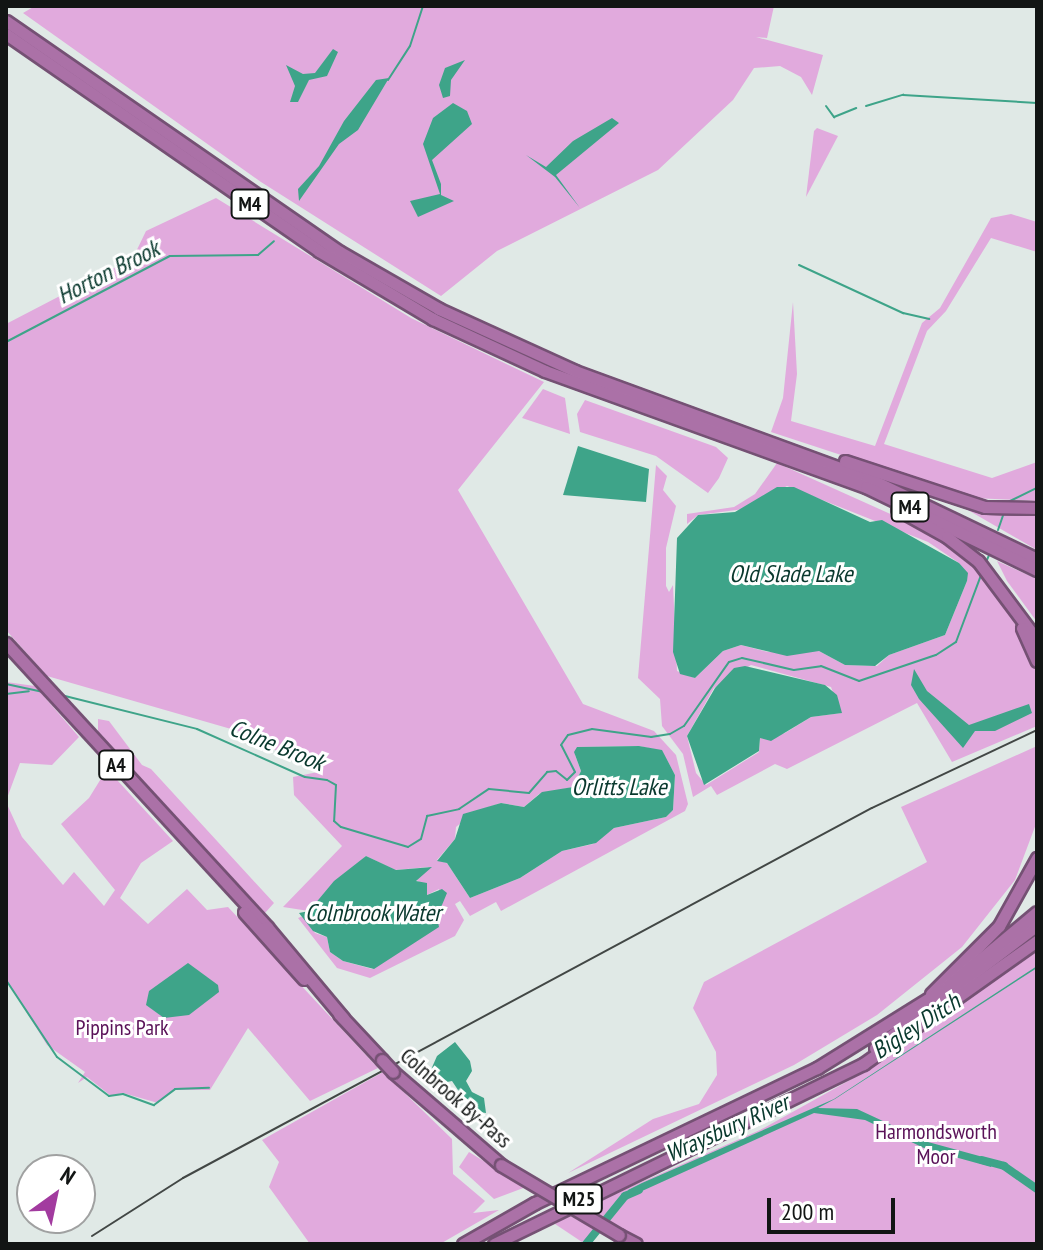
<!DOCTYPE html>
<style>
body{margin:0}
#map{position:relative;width:1043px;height:1250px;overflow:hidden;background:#e0e9e6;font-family:"PT Sans Narrow",sans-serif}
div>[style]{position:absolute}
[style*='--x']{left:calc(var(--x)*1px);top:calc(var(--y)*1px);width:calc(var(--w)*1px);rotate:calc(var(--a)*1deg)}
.green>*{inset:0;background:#e1aadd}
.water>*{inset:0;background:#3ea489}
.stream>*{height:2px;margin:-1px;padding:0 1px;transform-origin:1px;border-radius:1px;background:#3ea489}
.river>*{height:8px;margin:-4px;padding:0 4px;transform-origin:4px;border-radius:4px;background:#3ea489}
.roads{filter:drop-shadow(2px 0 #755174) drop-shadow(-2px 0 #755174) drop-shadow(0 2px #755174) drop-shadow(0 -2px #755174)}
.highway>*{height:11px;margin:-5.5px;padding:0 5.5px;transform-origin:5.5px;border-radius:5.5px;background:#ab71a7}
.rail>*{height:2px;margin:-1px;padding:0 1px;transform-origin:1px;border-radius:1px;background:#424745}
.bridges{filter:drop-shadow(2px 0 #755174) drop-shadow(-2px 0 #755174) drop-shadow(0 2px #755174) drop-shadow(0 -2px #755174)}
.highway-bridge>*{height:11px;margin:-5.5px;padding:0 5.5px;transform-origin:5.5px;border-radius:5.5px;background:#ab71a7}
span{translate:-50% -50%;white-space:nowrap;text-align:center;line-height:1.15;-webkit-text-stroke:6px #fff;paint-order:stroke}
.shield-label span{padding:2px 6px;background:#fff;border:2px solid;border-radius:6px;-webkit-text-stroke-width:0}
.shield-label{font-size:20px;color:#121514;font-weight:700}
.park-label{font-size:22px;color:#5a1258}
.street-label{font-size:22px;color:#121514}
.water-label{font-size:24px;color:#09382d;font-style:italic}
.frame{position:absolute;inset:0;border:8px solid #121514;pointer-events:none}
.north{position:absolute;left:16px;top:1154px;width:80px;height:80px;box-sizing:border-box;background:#fff;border:2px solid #a0a1a1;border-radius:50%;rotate:33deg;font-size:22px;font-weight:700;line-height:32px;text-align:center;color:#121514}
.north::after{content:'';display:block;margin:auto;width:28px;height:36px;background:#a23b9f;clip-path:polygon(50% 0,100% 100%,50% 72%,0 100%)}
.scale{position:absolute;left:767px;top:1198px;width:128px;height:36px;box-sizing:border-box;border:4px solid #121514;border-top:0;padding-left:10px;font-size:24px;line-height:28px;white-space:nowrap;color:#121514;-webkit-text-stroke:6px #fff;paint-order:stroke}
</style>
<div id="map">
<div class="green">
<div style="clip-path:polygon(35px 6px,774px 6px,767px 38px,756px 37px,823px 55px,812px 95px,801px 77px,780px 66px,754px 68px,733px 100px,658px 170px,497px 251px,441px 296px,261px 182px,23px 13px)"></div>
<div style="clip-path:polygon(817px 128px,838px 136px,806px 197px,814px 131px)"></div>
<div style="clip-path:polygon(evenodd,216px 198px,411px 318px,544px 382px,458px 490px,583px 704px,654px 731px,676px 755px,688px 804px,685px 811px,501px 911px,496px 902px,470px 916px,460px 901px,455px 904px,464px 920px,455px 936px,370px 978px,337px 968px,298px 918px,303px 916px,315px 933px,327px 937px,330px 952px,343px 961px,372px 969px,438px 927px,439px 889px,427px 895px,427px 887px,416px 880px,429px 867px,395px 870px,366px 856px,309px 911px,283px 907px,342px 846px,294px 795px,293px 777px,318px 772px,238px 731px,47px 676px,6px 630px,6px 324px,133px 258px,146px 231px,216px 198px,639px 746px,662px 751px,675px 775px,673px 810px,666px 817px,614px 828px,593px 844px,562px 851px,520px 878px,470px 898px,447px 863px,437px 860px,455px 839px,456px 827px,474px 812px,501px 803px,524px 807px,539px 794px,573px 787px,581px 771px,575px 755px,577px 747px,639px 746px)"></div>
<div style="clip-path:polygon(1011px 214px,1037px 222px,1037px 252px,991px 238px,946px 311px,927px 331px,884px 444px,992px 478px,1037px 462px,1037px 501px,972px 498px,771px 432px,783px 398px,793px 302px,797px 374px,791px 421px,875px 446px,922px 323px,940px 308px,991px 218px)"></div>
<div style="clip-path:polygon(543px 389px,565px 398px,570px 434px,522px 418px)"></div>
<div style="clip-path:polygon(585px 400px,716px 447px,728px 458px,719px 478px,708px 493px,656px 456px,580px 432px,577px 414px)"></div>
<div style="clip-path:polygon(evenodd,777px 463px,926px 530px,973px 564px,1011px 616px,1035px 665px,1037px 726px,952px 762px,917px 703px,787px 769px,775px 764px,717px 795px,711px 786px,693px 797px,683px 754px,662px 726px,660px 699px,638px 678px,656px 465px,667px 476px,663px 490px,676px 506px,666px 548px,666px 586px,669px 592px,673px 585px,677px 671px,695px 678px,723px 651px,741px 645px,768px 652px,819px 651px,845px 665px,877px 666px,889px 655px,945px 635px,967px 581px,959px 563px,928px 542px,787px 486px,744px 509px,698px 515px,687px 524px,687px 514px,734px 507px,755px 494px,777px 463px,751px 665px,831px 687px,841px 713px,811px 717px,785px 733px,760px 738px,759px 752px,706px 785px,696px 773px,687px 736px,714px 688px,751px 665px)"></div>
<div style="clip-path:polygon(961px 506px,997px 515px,1037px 514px,1037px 550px)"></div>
<div style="clip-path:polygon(997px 561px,1037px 579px,1037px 622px,1007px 581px)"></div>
<div style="clip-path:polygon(6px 682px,35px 686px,79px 737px,52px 765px,20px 763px,6px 801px)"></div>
<div style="clip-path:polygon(98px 719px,109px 721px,142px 765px,151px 769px,274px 903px,265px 913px,236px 889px,98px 736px)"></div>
<div style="clip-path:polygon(1037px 746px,1036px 824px,1015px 880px,962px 947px,877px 1015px,794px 1065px,568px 1173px,653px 1119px,699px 1104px,717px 1075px,716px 1052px,693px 1008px,704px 982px,927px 862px,901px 807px)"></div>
<div style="clip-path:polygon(107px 769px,173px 841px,141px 863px,120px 898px,148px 924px,187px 889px,207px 910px,228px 907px,378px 1068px,310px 1101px,248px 1028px,210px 1090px,174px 1090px,158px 1103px,123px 1093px,111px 1096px,87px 1077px,78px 1083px,85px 1072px,47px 1045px,6px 979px,6px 802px,22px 837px,63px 885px,74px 872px,104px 906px,115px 890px,61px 824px,89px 798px)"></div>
<div style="clip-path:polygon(1037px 948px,1037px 1244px,642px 1244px,580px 1209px,760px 1130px,850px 1080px)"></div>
<div style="clip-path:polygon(383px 1072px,452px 1139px,453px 1174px,485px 1201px,473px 1213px,499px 1210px,440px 1244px,310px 1244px,269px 1187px,279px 1162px,262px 1140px)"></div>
<div style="clip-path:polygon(469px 1152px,526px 1187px,494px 1199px,459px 1167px)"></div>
<div style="clip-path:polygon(569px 1215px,596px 1230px,593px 1235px,582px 1242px,555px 1224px)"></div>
</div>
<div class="water">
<div style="clip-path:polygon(333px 49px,338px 52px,327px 76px,309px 80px,298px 102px,290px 102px,295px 86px,286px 65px,303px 74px,315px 73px)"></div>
<div style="clip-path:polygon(465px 60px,451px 80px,450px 96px,443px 98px,439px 85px,445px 68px)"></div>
<div style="clip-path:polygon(389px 78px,358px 130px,339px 144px,299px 201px,298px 189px,319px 166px,344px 121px,376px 80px)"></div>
<div style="clip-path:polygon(453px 103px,467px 111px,472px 124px,432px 160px,441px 184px,441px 195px,454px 201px,418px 217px,410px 201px,440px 194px,423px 144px,433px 118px)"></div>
<div style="clip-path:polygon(612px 118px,619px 123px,556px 175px,580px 208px,555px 177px,526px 155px,546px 167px,573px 141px)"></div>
<div style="clip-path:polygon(578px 446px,649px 469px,646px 502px,563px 495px)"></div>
<div style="clip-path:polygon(777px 487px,794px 487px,870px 522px,882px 520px,959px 563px,968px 573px,967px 581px,945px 635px,889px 655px,875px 666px,845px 665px,819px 651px,787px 656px,741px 645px,723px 651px,695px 678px,680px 674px,673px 652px,677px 538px,698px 515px,735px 512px)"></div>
<div style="clip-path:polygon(745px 666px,825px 685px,837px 695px,842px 713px,811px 717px,771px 741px,760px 738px,759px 751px,704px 785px,687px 736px,715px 688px,734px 668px)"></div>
<div style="clip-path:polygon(914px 669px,927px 691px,969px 725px,1029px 704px,1032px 713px,995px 731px,975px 731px,963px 748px,919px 699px,911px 685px)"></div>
<div style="clip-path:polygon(639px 746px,662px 750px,675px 775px,673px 810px,666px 817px,614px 828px,596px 843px,562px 851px,520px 878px,470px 898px,447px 863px,437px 861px,455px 839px,463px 814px,501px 803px,524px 807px,542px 792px,573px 787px,581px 771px,574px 752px,577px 747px)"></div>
<div style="clip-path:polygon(366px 856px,396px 870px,432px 867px,416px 881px,427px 883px,427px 895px,442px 889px,447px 893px,437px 917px,439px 927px,374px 969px,343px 961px,330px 952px,327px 937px,313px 931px,299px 913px,309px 911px,334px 881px)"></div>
<div style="clip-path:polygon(188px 963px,218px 985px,219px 992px,189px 1015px,164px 1018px,146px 1005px,149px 991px)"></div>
<div style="clip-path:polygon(1037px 966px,1037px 968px,835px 1099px,818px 1108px,857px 1109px,928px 1142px,994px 1160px,991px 1167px,926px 1149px,865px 1120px,814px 1113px,631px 1196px,628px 1190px,642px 1183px,834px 1099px)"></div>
<div style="clip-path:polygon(455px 1042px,470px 1061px,472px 1071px,466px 1081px,472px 1092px,484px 1098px,486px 1113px,472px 1111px,452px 1081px,442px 1083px,430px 1072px,437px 1056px)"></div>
</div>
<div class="stream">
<div style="--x:388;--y:80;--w:40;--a:-57.1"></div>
<div style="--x:410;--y:46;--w:42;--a:-72"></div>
<div style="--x:826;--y:106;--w:14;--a:54"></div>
<div style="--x:834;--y:117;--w:24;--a:-22"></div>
<div style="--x:866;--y:106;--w:39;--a:-17"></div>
<div style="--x:903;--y:95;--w:134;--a:3.4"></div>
<div style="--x:799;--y:265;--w:115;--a:24.8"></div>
<div style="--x:903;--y:313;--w:27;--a:13"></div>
<div style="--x:6;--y:342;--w:185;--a:-27.7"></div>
<div style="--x:170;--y:256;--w:88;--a:-0.7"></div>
<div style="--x:258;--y:255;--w:21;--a:-41"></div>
<div style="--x:1008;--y:502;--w:32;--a:-26"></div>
<div style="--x:998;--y:530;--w:18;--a:-71"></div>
<div style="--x:986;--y:562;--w:10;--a:-66"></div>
<div style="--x:6;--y:684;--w:38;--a:12"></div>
<div style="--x:6;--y:694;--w:23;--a:-7"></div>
<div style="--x:61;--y:695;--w:140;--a:14"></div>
<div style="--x:197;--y:729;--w:118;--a:24"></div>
<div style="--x:305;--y:777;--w:22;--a:8"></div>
<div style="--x:327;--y:780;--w:10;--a:29"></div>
<div style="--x:336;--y:785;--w:36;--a:93"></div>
<div style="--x:334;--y:821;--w:9;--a:41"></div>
<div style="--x:341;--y:827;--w:70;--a:16.6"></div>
<div style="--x:408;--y:847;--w:15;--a:-32"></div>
<div style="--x:421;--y:839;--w:24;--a:-75"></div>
<div style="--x:427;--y:816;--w:33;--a:-12"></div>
<div style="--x:459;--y:809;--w:36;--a:-34"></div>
<div style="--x:489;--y:789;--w:40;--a:5.7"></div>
<div style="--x:529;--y:793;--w:28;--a:-49"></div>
<div style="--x:547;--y:772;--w:9;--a:-6"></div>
<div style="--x:556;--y:771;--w:14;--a:39"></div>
<div style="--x:567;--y:780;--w:11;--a:-45"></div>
<div style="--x:575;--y:772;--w:30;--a:-117"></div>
<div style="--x:561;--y:745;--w:12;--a:-55"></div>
<div style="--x:568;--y:735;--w:25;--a:-14"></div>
<div style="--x:592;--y:729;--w:60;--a:7.7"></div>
<div style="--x:651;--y:737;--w:19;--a:-9"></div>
<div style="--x:670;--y:734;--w:16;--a:-30"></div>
<div style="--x:684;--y:726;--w:78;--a:-54.9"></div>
<div style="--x:729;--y:662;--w:14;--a:-17"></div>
<div style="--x:742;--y:658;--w:53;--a:13"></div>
<div style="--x:794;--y:670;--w:27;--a:-8"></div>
<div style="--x:821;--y:666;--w:41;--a:21.5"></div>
<div style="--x:859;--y:681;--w:81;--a:-18.7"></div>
<div style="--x:936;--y:655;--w:24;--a:-33"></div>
<div style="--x:956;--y:642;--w:72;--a:-69.5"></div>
<div style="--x:6;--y:980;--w:92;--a:56.5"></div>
<div style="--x:57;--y:1057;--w:65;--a:36.9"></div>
<div style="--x:109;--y:1096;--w:14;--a:-8"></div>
<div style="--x:123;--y:1094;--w:33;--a:20"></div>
<div style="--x:154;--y:1105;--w:26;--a:-37"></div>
<div style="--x:175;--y:1089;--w:34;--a:-2"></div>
</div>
<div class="river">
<div style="--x:982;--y:1160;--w:23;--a:15"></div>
<div style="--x:1004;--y:1166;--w:40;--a:34.9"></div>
<div style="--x:586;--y:1244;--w:62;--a:-50.9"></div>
<div style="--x:625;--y:1196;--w:15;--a:-23"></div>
</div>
<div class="roads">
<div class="highway">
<div style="--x:6;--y:21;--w:406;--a:34.7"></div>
<div style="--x:340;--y:252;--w:114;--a:29.9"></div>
<div style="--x:439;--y:309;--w:149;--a:24.5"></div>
<div style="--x:575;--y:371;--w:312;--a:20.1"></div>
<div style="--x:868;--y:478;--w:187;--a:25.6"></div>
<div style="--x:6;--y:34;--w:381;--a:34.7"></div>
<div style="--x:319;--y:251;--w:133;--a:30.8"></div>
<div style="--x:433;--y:319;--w:123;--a:24.9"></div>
<div style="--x:545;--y:371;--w:341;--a:19.9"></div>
<div style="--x:866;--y:487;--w:190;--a:25.9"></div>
<div style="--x:845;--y:461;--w:147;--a:18.2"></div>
<div style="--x:985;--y:507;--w:52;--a:1.1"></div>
<div style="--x:897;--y:509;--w:57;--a:29.2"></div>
<div style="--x:947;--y:537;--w:39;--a:38"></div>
<div style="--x:978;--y:561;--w:99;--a:53.2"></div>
<div style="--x:1022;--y:628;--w:36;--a:66"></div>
<div style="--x:6;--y:643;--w:386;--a:47.4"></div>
<div style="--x:267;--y:927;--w:119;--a:50.1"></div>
<div style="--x:244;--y:912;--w:90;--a:48.2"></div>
<div style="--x:931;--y:994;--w:96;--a:-45"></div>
<div style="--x:999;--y:926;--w:78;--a:-60.8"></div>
<div style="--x:339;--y:1014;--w:63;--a:46.9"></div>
<div style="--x:875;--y:1048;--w:203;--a:-37.2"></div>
<div style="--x:393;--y:1072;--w:143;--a:40.7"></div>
<div style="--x:619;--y:1235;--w:19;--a:28"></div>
<div style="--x:463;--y:1244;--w:83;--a:-29.7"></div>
<div style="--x:535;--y:1203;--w:313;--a:-25.6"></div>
<div style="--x:817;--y:1068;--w:153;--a:-31.9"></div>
<div style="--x:947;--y:987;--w:117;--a:-39.8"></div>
<div style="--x:494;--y:1244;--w:411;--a:-26"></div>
<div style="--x:863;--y:1064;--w:213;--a:-35.3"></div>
</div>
</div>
<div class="rail">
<div style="--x:92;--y:1236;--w:108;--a:-32.5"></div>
<div style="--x:183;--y:1178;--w:782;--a:-28.24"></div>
<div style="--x:872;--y:808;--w:183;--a:-25.3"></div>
</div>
<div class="bridges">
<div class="highway-bridge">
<div style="--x:382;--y:1060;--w:16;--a:47"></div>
<div style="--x:501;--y:1165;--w:137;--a:30.7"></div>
</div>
</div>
<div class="shield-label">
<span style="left:250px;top:204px">M4</span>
<span style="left:910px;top:507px">M4</span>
<span style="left:116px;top:765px">A4</span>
<span style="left:579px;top:1199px">M25</span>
</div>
<div class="park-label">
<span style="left:122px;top:1028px">Pippins Park</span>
<span style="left:936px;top:1144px">Harmondsworth<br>Moor</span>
</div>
<div class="street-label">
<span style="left:456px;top:1098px;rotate:41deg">Colnbrook By-Pass</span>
</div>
<div class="water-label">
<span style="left:108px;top:272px;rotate:-27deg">Horton Brook</span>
<span style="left:791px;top:574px">Old Slade Lake</span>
<span style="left:277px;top:745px;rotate:22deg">Colne Brook</span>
<span style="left:619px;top:787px">Orlitts Lake</span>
<span style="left:373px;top:913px">Colnbrook Water</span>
<span style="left:916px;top:1026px;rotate:-33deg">Bigley Ditch</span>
<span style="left:727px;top:1128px;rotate:-24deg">Wraysbury River</span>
</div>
<div class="frame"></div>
<div class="north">N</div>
<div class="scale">200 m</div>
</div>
